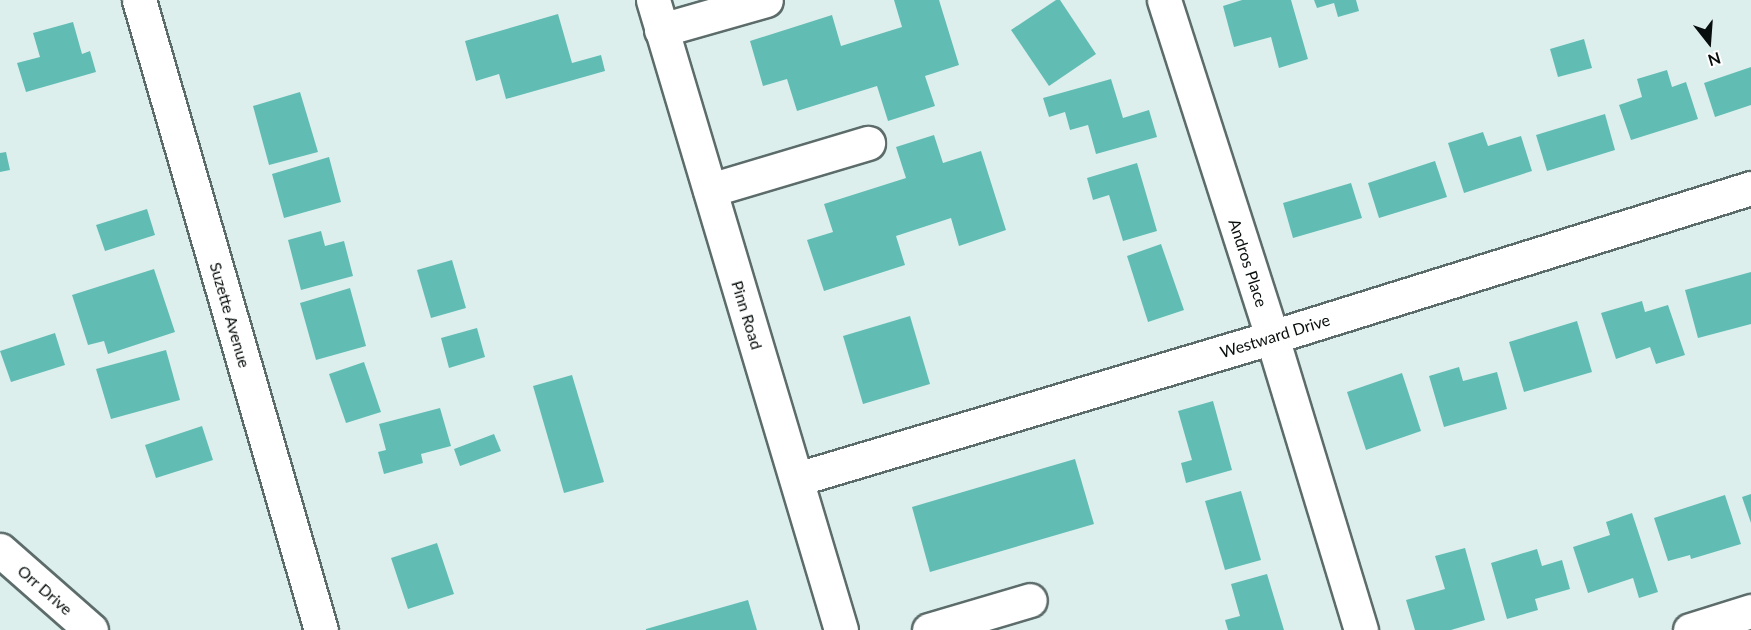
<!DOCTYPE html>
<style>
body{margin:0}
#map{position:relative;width:1751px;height:630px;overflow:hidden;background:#ddefed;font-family:Lato,sans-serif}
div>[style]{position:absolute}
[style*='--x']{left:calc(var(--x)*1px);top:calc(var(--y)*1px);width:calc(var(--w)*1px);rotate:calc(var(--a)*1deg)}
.building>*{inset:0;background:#61bdb4}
.roads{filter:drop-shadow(2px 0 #5c6c6a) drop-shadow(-2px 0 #5c6c6a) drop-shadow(0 2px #5c6c6a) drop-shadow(0 -2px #5c6c6a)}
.minor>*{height:33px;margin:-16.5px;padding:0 16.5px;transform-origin:16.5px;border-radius:16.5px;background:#fff}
span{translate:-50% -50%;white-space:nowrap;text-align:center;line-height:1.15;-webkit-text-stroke:4.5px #fff;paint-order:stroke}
.street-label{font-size:16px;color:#080e0d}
.north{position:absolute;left:1679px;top:12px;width:60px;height:60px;-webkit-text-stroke:4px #fff;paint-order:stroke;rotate:163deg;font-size:16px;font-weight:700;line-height:24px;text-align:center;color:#080e0d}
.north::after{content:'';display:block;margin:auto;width:21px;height:27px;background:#080e0d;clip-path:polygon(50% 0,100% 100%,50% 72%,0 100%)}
</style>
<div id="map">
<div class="building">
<div style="clip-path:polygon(894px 0,939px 0,959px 65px,925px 76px,935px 106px,888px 121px,877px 86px,797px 111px,787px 79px,763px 86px,750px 41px,832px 15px,841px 46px,902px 27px)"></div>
<div style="clip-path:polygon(1056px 0,1060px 0,1096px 54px,1049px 86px,1011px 30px)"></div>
<div style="clip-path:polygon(1242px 0,1291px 0,1308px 59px,1279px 68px,1271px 37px,1234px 47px,1223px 6px)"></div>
<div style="clip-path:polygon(1314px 0,1356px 0,1359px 11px,1338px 17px,1334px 3px,1317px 8px)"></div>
<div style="clip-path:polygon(558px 14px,572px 63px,601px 55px,605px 71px,506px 99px,499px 74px,476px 81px,465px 41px)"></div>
<div style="clip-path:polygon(73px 22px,82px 54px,90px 51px,96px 72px,26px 92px,17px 63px,40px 57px,33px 33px)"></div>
<div style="clip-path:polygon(1584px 39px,1592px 68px,1558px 77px,1550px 49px)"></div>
<div style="clip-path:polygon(1751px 67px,1751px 105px,1715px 117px,1704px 83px)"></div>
<div style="clip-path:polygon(1667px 70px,1672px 87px,1686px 82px,1698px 119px,1631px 140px,1619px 105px,1642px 97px,1637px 79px)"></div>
<div style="clip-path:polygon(1111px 79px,1123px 118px,1149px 110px,1157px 137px,1096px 154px,1088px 125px,1070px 130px,1065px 112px,1049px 117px,1043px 98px)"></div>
<div style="clip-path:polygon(300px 92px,318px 152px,269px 165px,253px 106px)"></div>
<div style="clip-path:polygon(1605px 114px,1615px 150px,1547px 171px,1536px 135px)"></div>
<div style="clip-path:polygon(1483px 132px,1488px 146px,1521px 136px,1532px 171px,1464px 193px,1448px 143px)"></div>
<div style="clip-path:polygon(934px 135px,943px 163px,981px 151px,1006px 230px,959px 246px,951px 218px,896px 236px,905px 265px,824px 291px,807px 240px,833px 232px,824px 204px,906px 178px,896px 147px)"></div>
<div style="clip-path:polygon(6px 152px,10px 170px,0 172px,0 153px)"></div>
<div style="clip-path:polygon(329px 157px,341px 202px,284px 218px,272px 174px)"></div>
<div style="clip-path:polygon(1435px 161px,1447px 197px,1379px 218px,1368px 183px)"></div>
<div style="clip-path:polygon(1137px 163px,1157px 231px,1123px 241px,1109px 195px,1093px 200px,1087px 178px)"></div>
<div style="clip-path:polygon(1351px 183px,1362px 218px,1293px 238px,1283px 203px)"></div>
<div style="clip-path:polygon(147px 209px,155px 235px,105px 251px,96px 225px)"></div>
<div style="clip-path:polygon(321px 231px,325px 246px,344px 241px,353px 276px,301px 290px,288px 240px)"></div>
<div style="clip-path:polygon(1161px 244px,1184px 310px,1148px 322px,1127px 256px)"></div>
<div style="clip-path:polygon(452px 260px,466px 308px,431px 318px,417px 270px)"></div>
<div style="clip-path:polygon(154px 269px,175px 332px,108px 354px,104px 341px,88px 345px,72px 295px)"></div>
<div style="clip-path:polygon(1751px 272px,1751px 324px,1698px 338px,1685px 290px)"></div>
<div style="clip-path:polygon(350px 288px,366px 346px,316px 360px,300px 303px)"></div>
<div style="clip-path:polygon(1642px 301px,1645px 312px,1668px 305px,1685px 355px,1656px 364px,1650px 347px,1616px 359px,1601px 313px)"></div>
<div style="clip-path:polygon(910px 316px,930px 384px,863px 404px,843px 336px)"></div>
<div style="clip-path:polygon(1577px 321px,1592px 372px,1524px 392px,1509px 342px)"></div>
<div style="clip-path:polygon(477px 328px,485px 357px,449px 368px,441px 338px)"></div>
<div style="clip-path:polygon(55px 333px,65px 365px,11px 382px,0 351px)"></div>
<div style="clip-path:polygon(166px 350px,180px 400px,111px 419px,96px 369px)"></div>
<div style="clip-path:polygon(364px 362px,381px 412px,346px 423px,329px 374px)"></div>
<div style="clip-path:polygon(1459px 367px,1463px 381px,1497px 372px,1507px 409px,1444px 427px,1429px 376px)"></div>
<div style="clip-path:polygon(1402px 373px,1421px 431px,1366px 450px,1347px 392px)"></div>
<div style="clip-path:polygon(572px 375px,604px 482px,564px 493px,533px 386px)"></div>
<div style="clip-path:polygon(1213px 401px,1232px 470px,1186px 483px,1181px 463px,1192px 460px,1178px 411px)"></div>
<div style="clip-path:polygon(440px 408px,451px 446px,421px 454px,423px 463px,384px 474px,378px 452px,386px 450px,379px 424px)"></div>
<div style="clip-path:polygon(202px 426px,213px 460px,156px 478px,145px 445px)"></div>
<div style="clip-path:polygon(494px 434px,501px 451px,460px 466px,454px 449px)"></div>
<div style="clip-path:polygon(1075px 459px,1094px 524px,930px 572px,912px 507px)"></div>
<div style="clip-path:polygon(1241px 491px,1261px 560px,1225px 570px,1205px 501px)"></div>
<div style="clip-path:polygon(1751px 494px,1751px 523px,1742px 497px)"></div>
<div style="clip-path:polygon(1725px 495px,1741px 544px,1691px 559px,1690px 555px,1668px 561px,1654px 518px)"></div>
<div style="clip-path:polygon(1632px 513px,1658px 592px,1639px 598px,1633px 578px,1588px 593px,1573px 547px,1610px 535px,1606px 522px)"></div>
<div style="clip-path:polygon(437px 543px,454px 594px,408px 609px,391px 558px)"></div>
<div style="clip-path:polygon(1465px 548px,1485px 620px,1451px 630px,1415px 630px,1406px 600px,1445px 589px,1435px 556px)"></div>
<div style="clip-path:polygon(1537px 549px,1542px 566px,1562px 560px,1570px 589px,1535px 599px,1538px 610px,1507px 619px,1491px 563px)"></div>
<div style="clip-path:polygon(1267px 574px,1284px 630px,1228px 630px,1225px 620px,1240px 616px,1231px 584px)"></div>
<div style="clip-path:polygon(748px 600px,757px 630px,646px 630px,646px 629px)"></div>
</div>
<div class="roads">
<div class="minor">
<div style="--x:139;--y:0;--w:656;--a:73.89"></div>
<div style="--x:653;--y:0;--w:657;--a:73.38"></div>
<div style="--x:1164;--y:0;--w:354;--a:72.2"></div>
<div style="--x:1272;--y:337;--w:306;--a:73.1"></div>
<div style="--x:661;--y:30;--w:109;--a:-15.9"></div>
<div style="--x:710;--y:190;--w:165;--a:-16.6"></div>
<div style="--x:797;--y:479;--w:496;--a:-16.6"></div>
<div style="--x:1272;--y:337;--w:502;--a:-17.28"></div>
<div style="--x:0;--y:550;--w:121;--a:41.3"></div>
<div style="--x:929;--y:630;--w:105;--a:-16.5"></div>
<div style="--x:1690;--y:630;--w:64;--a:-17.3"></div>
</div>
</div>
<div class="street-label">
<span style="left:1248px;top:263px;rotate:72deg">Andros Place</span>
<span style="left:230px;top:315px;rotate:74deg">Suzette Avenue</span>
<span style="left:747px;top:315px;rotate:73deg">Pinn Road</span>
<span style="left:1275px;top:336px;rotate:-17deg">Westward Drive</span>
<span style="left:45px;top:590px;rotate:41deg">Orr Drive</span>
</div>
<div class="north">N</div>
</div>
